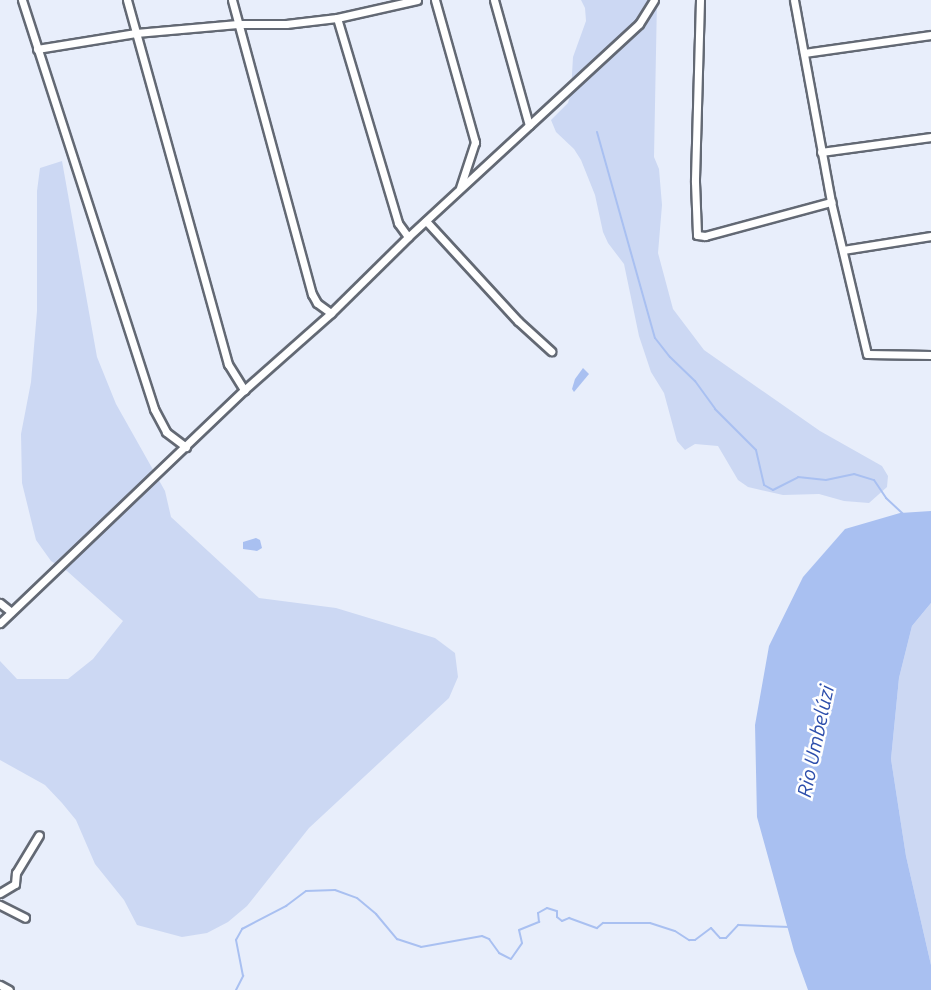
<!DOCTYPE html>
<meta charset="utf-8">
<style>
body{margin:0}
#map{position:relative;width:931px;height:990px;overflow:hidden;background:#e8eefb;font-family:Ubuntu,sans-serif}
div>[style]{position:absolute}
[style*='--x']{left:calc(var(--x)*1px);top:calc(var(--y)*1px);width:calc(var(--w)*1px);rotate:calc(var(--a)*1deg)}
.green>*{inset:0;background:#ccd8f3}
.water>*{inset:0;background:#a9c0f1}
.stream>*{height:2px;margin:-1px;padding:0 1px;transform-origin:1px;border-radius:1px;background:#a9c0f1}
.roads{filter:drop-shadow(2px 0 #636974) drop-shadow(-2px 0 #636974) drop-shadow(0 2px #636974) drop-shadow(0 -2px #636974)}
.minor>*{height:7px;margin:-3.5px;padding:0 3.5px;transform-origin:3.5px;border-radius:3.5px;background:#fff}
span{translate:-50% -50%;white-space:nowrap;text-align:center;line-height:1.15;-webkit-text-stroke:5px #fff;paint-order:stroke}
.water-label{font-size:20px;color:#2d4eab;font-style:italic}
</style>
<div id="map">
<div class="green">
<div style="clip-path:polygon(581px 0,657px 0,654px 157px,659px 169px,662px 205px,658px 253px,673px 309px,704px 350px,820px 431px,882px 466px,888px 476px,887px 487px,869px 503px,844px 501px,819px 494px,783px 495px,748px 487px,738px 480px,718px 446px,695px 444px,685px 450px,677px 441px,664px 393px,651px 372px,639px 336px,624px 264px,608px 243px,603px 232px,595px 195px,581px 160px,574px 149px,556px 132px,551px 120px,568px 103px,571px 92px,573px 57px,586px 21px,585px 8px)"></div>
<div style="clip-path:polygon(62px 161px,97px 357px,116px 404px,165px 491px,171px 517px,259px 598px,336px 608px,435px 638px,455px 653px,458px 677px,449px 698px,309px 828px,247px 906px,228px 922px,207px 933px,182px 937px,137px 925px,124px 900px,95px 864px,76px 820px,62px 803px,45px 785px,0 760px,0 661px,17px 679px,68px 679px,93px 659px,123px 621px,67px 571px,51px 561px,36px 540px,22px 483px,21px 434px,31px 382px,37px 311px,37px 191px,40px 168px)"></div>
<div style="clip-path:polygon(931px 603px,931px 965px,906px 856px,891px 759px,899px 678px,912px 626px)"></div>
</div>
<div class="water">
<div style="clip-path:polygon(583px 368px,589px 374px,574px 392px,572px 389px,575px 379px)"></div>
<div style="clip-path:polygon(931px 511px,931px 603px,912px 626px,899px 678px,891px 759px,906px 856px,931px 965px,931px 990px,808px 990px,794px 951px,757px 817px,755px 725px,769px 646px,803px 577px,845px 529px,900px 513px)"></div>
<div style="clip-path:polygon(256px 538px,260px 540px,262px 548px,257px 551px,243px 549px,243px 542px)"></div>
</div>
<div class="stream">
<div style="--x:597;--y:132;--w:214;--a:74.3"></div>
<div style="--x:655;--y:338;--w:24;--a:52"></div>
<div style="--x:670;--y:357;--w:35;--a:44"></div>
<div style="--x:695;--y:381;--w:34;--a:54"></div>
<div style="--x:715;--y:409;--w:58;--a:45"></div>
<div style="--x:756;--y:450;--w:36;--a:77"></div>
<div style="--x:764;--y:485;--w:10;--a:29"></div>
<div style="--x:773;--y:490;--w:28;--a:-27"></div>
<div style="--x:798;--y:477;--w:28;--a:6"></div>
<div style="--x:826;--y:480;--w:29;--a:-12"></div>
<div style="--x:854;--y:474;--w:21;--a:17"></div>
<div style="--x:874;--y:480;--w:22;--a:56"></div>
<div style="--x:886;--y:498;--w:25;--a:43"></div>
<div style="--x:236;--y:990;--w:16;--a:-63"></div>
<div style="--x:243;--y:976;--w:37;--a:-101"></div>
<div style="--x:236;--y:940;--w:13;--a:-61"></div>
<div style="--x:242;--y:929;--w:50;--a:-27.6"></div>
<div style="--x:286;--y:906;--w:25;--a:-37"></div>
<div style="--x:306;--y:891;--w:29;--a:-2"></div>
<div style="--x:335;--y:890;--w:23;--a:20"></div>
<div style="--x:357;--y:898;--w:25;--a:40"></div>
<div style="--x:376;--y:914;--w:33;--a:50"></div>
<div style="--x:397;--y:939;--w:25;--a:18"></div>
<div style="--x:421;--y:947;--w:62;--a:-10.2"></div>
<div style="--x:482;--y:936;--w:8;--a:23"></div>
<div style="--x:489;--y:939;--w:17;--a:54"></div>
<div style="--x:499;--y:953;--w:13;--a:27"></div>
<div style="--x:511;--y:959;--w:19;--a:-55"></div>
<div style="--x:522;--y:943;--w:13;--a:-103"></div>
<div style="--x:519;--y:930;--w:22;--a:-22"></div>
<div style="--x:539;--y:922;--w:9;--a:-96"></div>
<div style="--x:538;--y:913;--w:10;--a:-29"></div>
<div style="--x:547;--y:908;--w:10;--a:17"></div>
<div style="--x:557;--y:911;--w:6;--a:90"></div>
<div style="--x:557;--y:917;--w:6;--a:39"></div>
<div style="--x:562;--y:921;--w:8;--a:-23"></div>
<div style="--x:569;--y:918;--w:30;--a:20"></div>
<div style="--x:597;--y:928;--w:8;--a:-40"></div>
<div style="--x:603;--y:923;--w:47;--a:0"></div>
<div style="--x:650;--y:923;--w:26;--a:18"></div>
<div style="--x:675;--y:931;--w:17;--a:33"></div>
<div style="--x:689;--y:940;--w:6;--a:0"></div>
<div style="--x:695;--y:940;--w:20;--a:-37"></div>
<div style="--x:711;--y:928;--w:13;--a:48"></div>
<div style="--x:720;--y:938;--w:6;--a:0"></div>
<div style="--x:726;--y:938;--w:18;--a:-47"></div>
<div style="--x:738;--y:925;--w:52;--a:2.2"></div>
</div>
<div class="roads">
<div class="minor">
<div style="--x:22;--y:0;--w:430;--a:72.1"></div>
<div style="--x:154;--y:409;--w:26;--a:62"></div>
<div style="--x:166;--y:432;--w:25;--a:37"></div>
<div style="--x:127;--y:0;--w:378;--a:74.5"></div>
<div style="--x:228;--y:364;--w:31;--a:58"></div>
<div style="--x:232;--y:0;--w:305;--a:74.8"></div>
<div style="--x:312;--y:294;--w:10;--a:61"></div>
<div style="--x:317;--y:303;--w:17;--a:36"></div>
<div style="--x:435;--y:0;--w:148;--a:74.3"></div>
<div style="--x:475;--y:142;--w:48;--a:108.1"></div>
<div style="--x:494;--y:0;--w:130;--a:74.4"></div>
<div style="--x:700;--y:0;--w:182;--a:91.6"></div>
<div style="--x:695;--y:182;--w:53;--a:87.8"></div>
<div style="--x:697;--y:235;--w:8;--a:7"></div>
<div style="--x:705;--y:236;--w:131;--a:-15.1"></div>
<div style="--x:794;--y:0;--w:205;--a:79.6"></div>
<div style="--x:831;--y:202;--w:156;--a:76.7"></div>
<div style="--x:867;--y:354;--w:64;--a:0.9"></div>
<div style="--x:337;--y:18;--w:214;--a:73.4"></div>
<div style="--x:398;--y:223;--w:17;--a:54"></div>
<div style="--x:37;--y:49;--w:100;--a:-9.2"></div>
<div style="--x:136;--y:33;--w:102;--a:-5"></div>
<div style="--x:238;--y:24;--w:48;--a:0"></div>
<div style="--x:286;--y:24;--w:51;--a:-6.7"></div>
<div style="--x:337;--y:18;--w:82;--a:-12.7"></div>
<div style="--x:804;--y:53;--w:128;--a:-8.1"></div>
<div style="--x:821;--y:152;--w:111;--a:-7.8"></div>
<div style="--x:426;--y:221;--w:136;--a:47.4"></div>
<div style="--x:518;--y:321;--w:45;--a:42.3"></div>
<div style="--x:843;--y:250;--w:89;--a:-9"></div>
<div style="--x:0;--y:603;--w:14;--a:39"></div>
<div style="--x:0;--y:623;--w:337;--a:-43.7"></div>
<div style="--x:244;--y:390;--w:116;--a:-41.5"></div>
<div style="--x:331;--y:313;--w:108;--a:-44.6"></div>
<div style="--x:408;--y:237;--w:314;--a:-42.7"></div>
<div style="--x:639;--y:24;--w:28;--a:-58"></div>
<div style="--x:0;--y:893;--w:17;--a:-31"></div>
<div style="--x:15;--y:884;--w:11;--a:-85"></div>
<div style="--x:16;--y:873;--w:44;--a:-58.8"></div>
<div style="--x:0;--y:905;--w:28;--a:27"></div>
<div style="--x:0;--y:985;--w:10;--a:29"></div>
</div>
</div>
<div class="water-label">
<span style="left:815px;top:741px;rotate:-78deg">Rio Umbelúzi</span>
</div>
</div>
